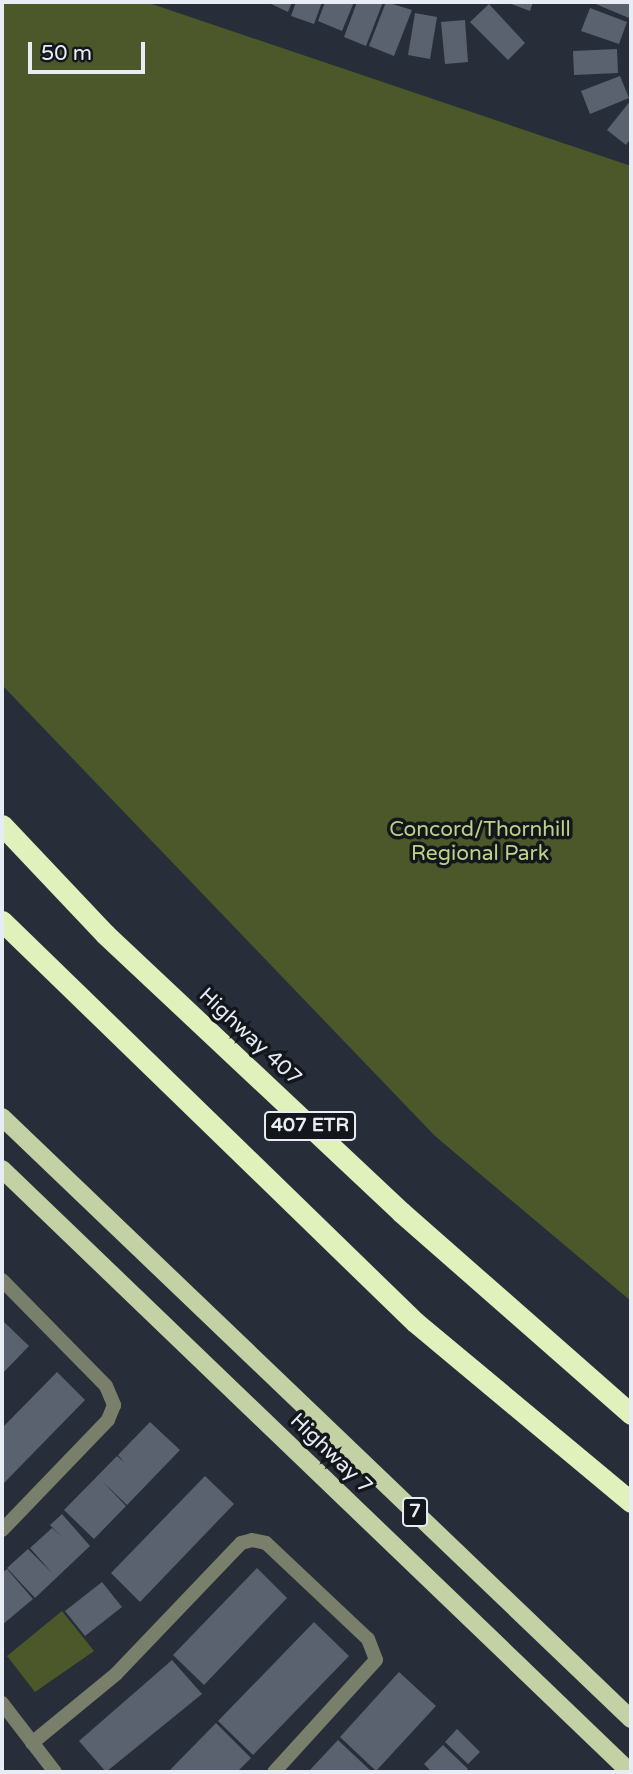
<!DOCTYPE html>
<style>
body{margin:0}
#map{position:relative;width:633px;height:1774px;overflow:hidden;background:#272e39;font-family:"Varela Round",sans-serif}
div>[style]{position:absolute}
[style*='--x']{left:calc(var(--x)*1px);top:calc(var(--y)*1px);width:calc(var(--w)*1px);rotate:calc(var(--a)*1deg)}
.green>*{inset:0;background:#4c5829}
.building>*{inset:0;background:#59626e}
.minor>*{height:14px;margin:-7px;padding:0 7px;transform-origin:7px;border-radius:7px;background:#797f6a}
.primary>*{height:18px;margin:-9px;padding:0 9px;transform-origin:9px;border-radius:9px;background:#c3d1a4}
.motorway>*{height:21px;margin:-10.5px;padding:0 10.5px;transform-origin:10.5px;border-radius:10.5px;background:#e1f1bb}
span{translate:-50% -50%;white-space:nowrap;text-align:center;line-height:1.15;-webkit-text-stroke:7px #13161b;paint-order:stroke}
.shield-label span{padding:2px 5px;background:#13161b;border:2px solid;border-radius:5px;-webkit-text-stroke-width:0}
.shield-label{font-size:19px;color:#e8edf5;font-weight:700}
.park-label{font-size:21px;color:#bdd286}
.street-label{font-size:21px;color:#e8edf5}
.frame{position:absolute;inset:0;border:4px solid #e8edf5;pointer-events:none}
.scale{position:absolute;left:28px;top:42px;width:117px;height:32px;box-sizing:border-box;border:4px solid #e8edf5;border-top:0;padding-left:9px;font-size:21px;line-height:24px;white-space:nowrap;color:#e8edf5;-webkit-text-stroke:5px #13161b;paint-order:stroke}
</style>
<div id="map">
<div class="green">
<div style="clip-path:polygon(2px 2px,146px 2px,631px 166px,631px 1301px,435px 1136px,2px 685px)"></div>
<div style="clip-path:polygon(62px 1611px,94px 1651px,35px 1692px,7px 1656px)"></div>
</div>
<div class="building">
<div style="clip-path:polygon(267px 2px,292px 2px,288px 12px)"></div>
<div style="clip-path:polygon(296px 2px,322px 2px,314px 24px,291px 16px)"></div>
<div style="clip-path:polygon(325px 2px,354px 2px,342px 31px,318px 21px)"></div>
<div style="clip-path:polygon(357px 2px,383px 2px,366px 46px,344px 37px)"></div>
<div style="clip-path:polygon(386px 2px,412px 10px,394px 56px,369px 46px)"></div>
<div style="clip-path:polygon(506px 2px,533px 2px,530px 11px)"></div>
<div style="clip-path:polygon(591px 2px,631px 2px,631px 11px,629px 18px)"></div>
<div style="clip-path:polygon(489px 4px,525px 43px,508px 60px,470px 22px)"></div>
<div style="clip-path:polygon(590px 8px,627px 22px,619px 44px,581px 31px)"></div>
<div style="clip-path:polygon(415px 13px,437px 17px,430px 59px,408px 55px)"></div>
<div style="clip-path:polygon(465px 20px,468px 62px,445px 64px,441px 22px)"></div>
<div style="clip-path:polygon(617px 49px,618px 73px,574px 75px,573px 51px)"></div>
<div style="clip-path:polygon(620px 76px,629px 98px,590px 114px,581px 91px)"></div>
<div style="clip-path:polygon(631px 100px,631px 138px,626px 145px,607px 130px)"></div>
<div style="clip-path:polygon(2px 1320px,29px 1346px,2px 1374px)"></div>
<div style="clip-path:polygon(57px 1372px,85px 1400px,4px 1483px,2px 1428px)"></div>
<div style="clip-path:polygon(150px 1422px,180px 1450px,127px 1505px,102px 1481px,126px 1506px,94px 1539px,64px 1510px,117px 1456px,124px 1462px,118px 1455px)"></div>
<div style="clip-path:polygon(205px 1476px,234px 1504px,140px 1602px,111px 1573px)"></div>
<div style="clip-path:polygon(62px 1514px,90px 1546px,35px 1598px,7px 1568px,28px 1549px,53px 1574px,30px 1548px,52px 1528px,62px 1537px,50px 1525px)"></div>
<div style="clip-path:polygon(257px 1568px,287px 1598px,204px 1685px,173px 1655px)"></div>
<div style="clip-path:polygon(7px 1569px,33px 1599px,2px 1625px,2px 1573px)"></div>
<div style="clip-path:polygon(102px 1582px,122px 1607px,85px 1636px,65px 1611px)"></div>
<div style="clip-path:polygon(314px 1622px,349px 1656px,253px 1755px,218px 1721px)"></div>
<div style="clip-path:polygon(172px 1660px,202px 1694px,106px 1772px,79px 1741px)"></div>
<div style="clip-path:polygon(399px 1672px,436px 1706px,376px 1771px,340px 1737px)"></div>
<div style="clip-path:polygon(216px 1723px,251px 1758px,237px 1772px,168px 1772px)"></div>
<div style="clip-path:polygon(457px 1729px,480px 1752px,468px 1764px,445px 1742px)"></div>
<div style="clip-path:polygon(338px 1740px,372px 1772px,308px 1772px)"></div>
<div style="clip-path:polygon(443px 1745px,468px 1769px,465px 1772px,432px 1772px,424px 1764px)"></div>
</div>
<div class="minor">
<div style="--x:2;--y:1280;--w:148;--a:45.5"></div>
<div style="--x:106;--y:1386;--w:21;--a:67"></div>
<div style="--x:114;--y:1405;--w:16;--a:112"></div>
<div style="--x:108;--y:1420;--w:153;--a:133.9"></div>
<div style="--x:2;--y:1703;--w:87;--a:52.5"></div>
<div style="--x:32;--y:1743;--w:109;--a:-39.4"></div>
<div style="--x:116;--y:1674;--w:181;--a:-46.3"></div>
<div style="--x:241;--y:1543;--w:11;--a:-15"></div>
<div style="--x:252;--y:1540;--w:14;--a:12"></div>
<div style="--x:266;--y:1543;--w:140;--a:43.3"></div>
<div style="--x:368;--y:1639;--w:22;--a:69"></div>
<div style="--x:376;--y:1660;--w:151;--a:132.3"></div>
</div>
<div class="primary">
<div style="--x:2;--y:1117;--w:871;--a:43.74"></div>
<div style="--x:2;--y:1169;--w:871;--a:43.84"></div>
</div>
<div class="motorway">
<div style="--x:2;--y:825;--w:150;--a:46.6"></div>
<div style="--x:105;--y:934;--w:406;--a:43.2"></div>
<div style="--x:401;--y:1212;--w:306;--a:41.3"></div>
<div style="--x:2;--y:921;--w:576;--a:44.16"></div>
<div style="--x:415;--y:1322;--w:281;--a:39.8"></div>
</div>
<div class="shield-label">
<span style="left:310px;top:1126px">407 ETR</span>
<span style="left:415px;top:1512px">7</span>
</div>
<div class="park-label">
<span style="left:480px;top:842px">Concord/Thornhill<br>Regional Park</span>
</div>
<div class="street-label">
<span style="left:250px;top:1037px;rotate:43deg">Highway 407</span>
<span style="left:331px;top:1454px;rotate:44deg">Highway 7</span>
</div>
<div class="frame"></div>
<div class="scale">50 m</div>
</div>
